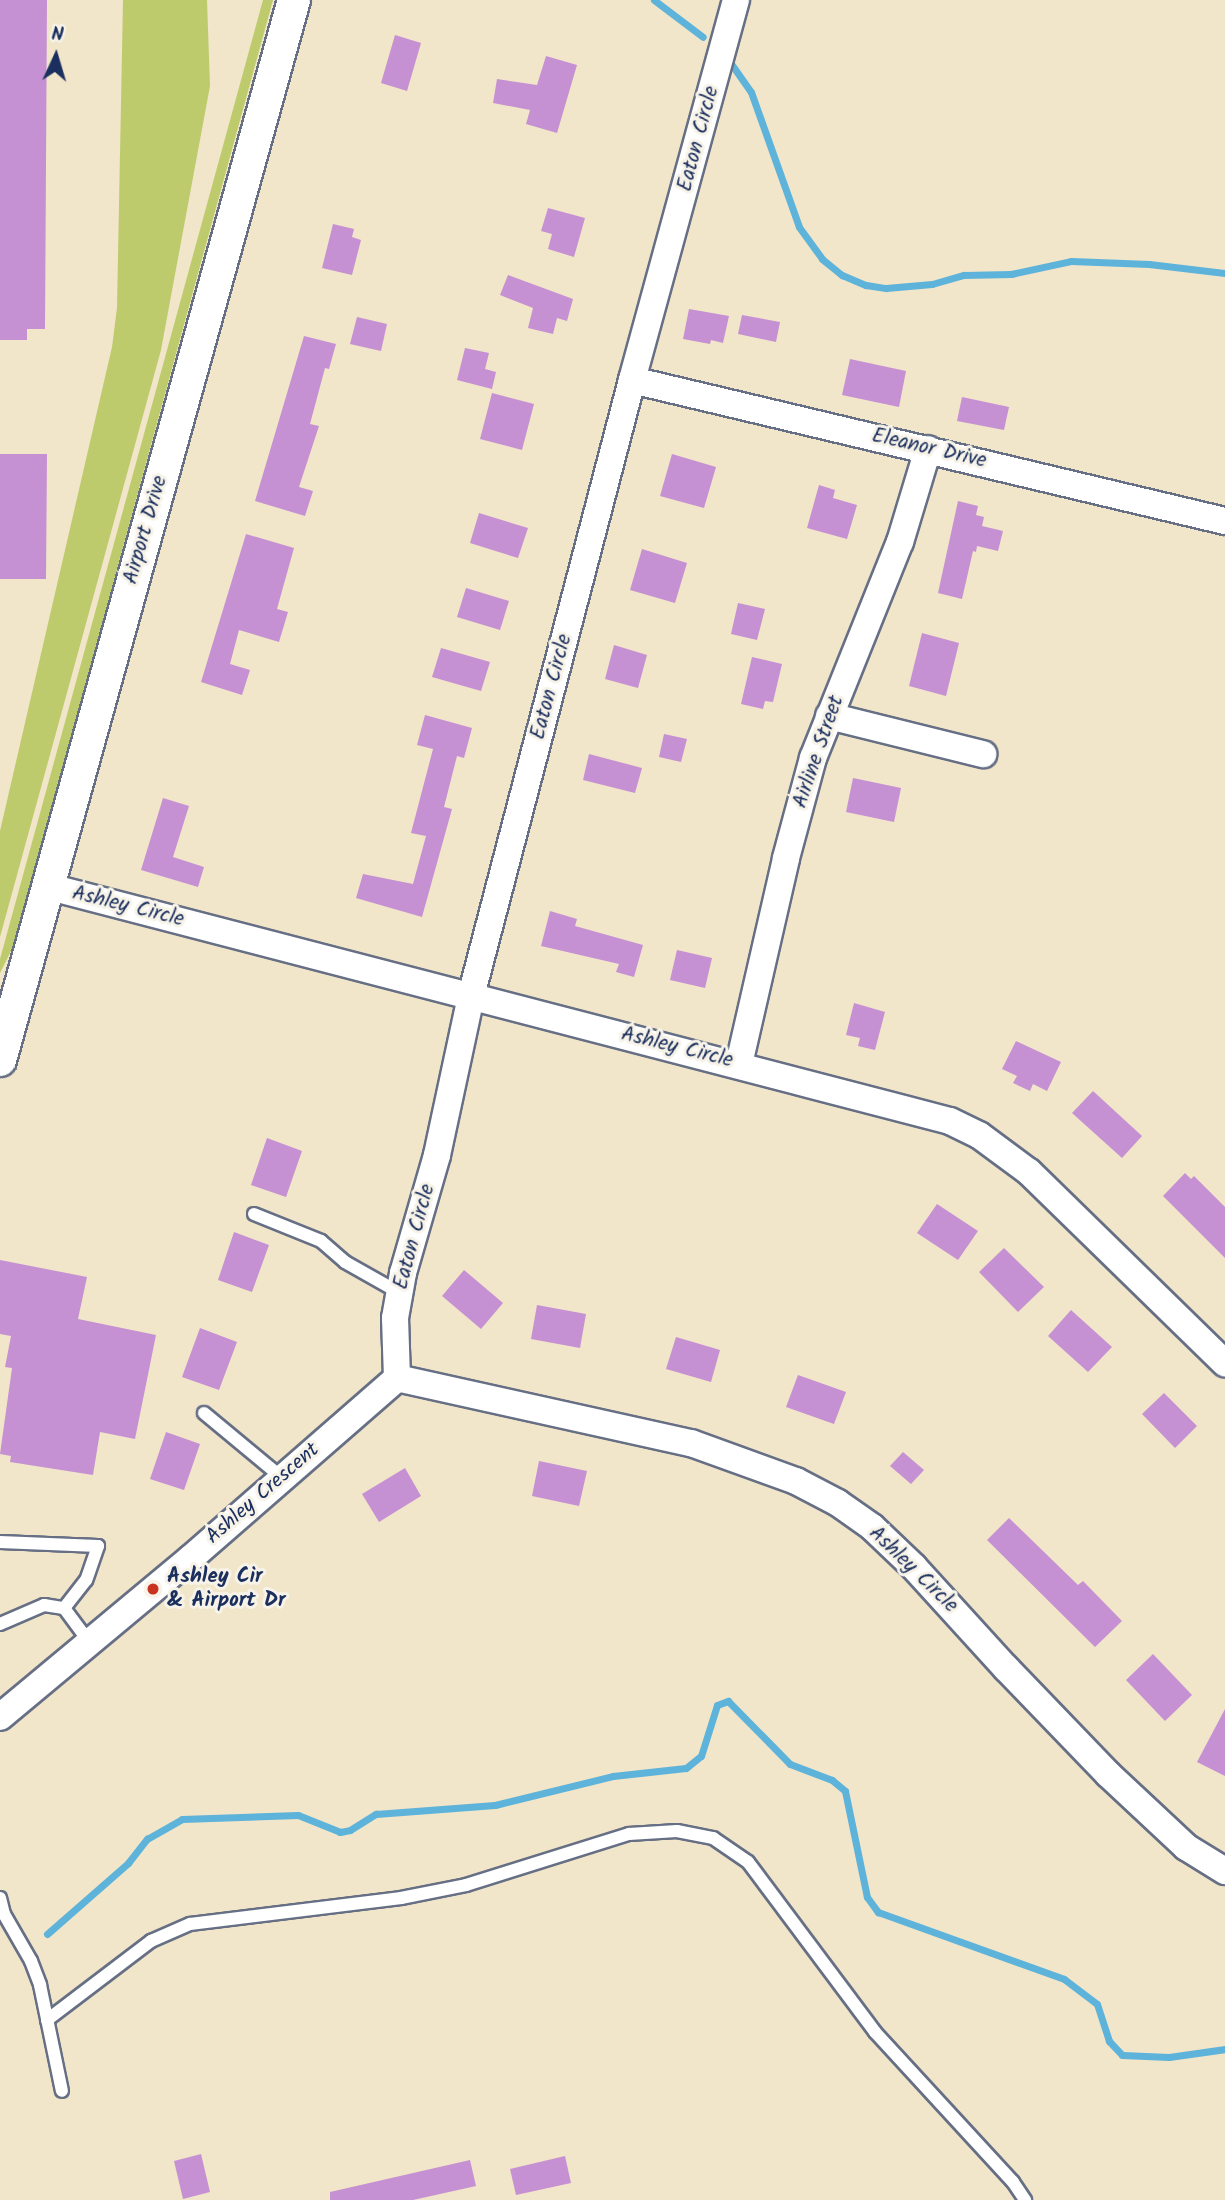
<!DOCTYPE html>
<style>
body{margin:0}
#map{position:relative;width:1225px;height:2200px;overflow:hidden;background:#f1e5ca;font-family:Kalam,sans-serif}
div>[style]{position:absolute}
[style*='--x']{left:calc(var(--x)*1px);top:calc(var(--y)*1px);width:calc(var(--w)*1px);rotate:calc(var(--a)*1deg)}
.green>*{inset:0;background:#becb6d}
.stream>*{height:7px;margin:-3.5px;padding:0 3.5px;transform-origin:3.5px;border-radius:3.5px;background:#5db3da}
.building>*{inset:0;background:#c591d2}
.roads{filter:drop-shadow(2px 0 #666f84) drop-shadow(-2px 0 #666f84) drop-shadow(0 2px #666f84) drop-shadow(0 -2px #666f84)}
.service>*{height:12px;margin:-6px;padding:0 6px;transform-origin:6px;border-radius:6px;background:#fff}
.minor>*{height:26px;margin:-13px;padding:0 13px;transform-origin:13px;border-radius:13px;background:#fff}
.tertiary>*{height:32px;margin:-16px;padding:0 16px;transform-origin:16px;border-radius:16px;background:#fff}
.dots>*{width:19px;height:19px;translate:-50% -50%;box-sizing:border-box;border:4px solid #f7f3e8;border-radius:50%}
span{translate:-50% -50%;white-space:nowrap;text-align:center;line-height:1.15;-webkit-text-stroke:6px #f7f3e8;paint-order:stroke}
.street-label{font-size:21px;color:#1b2f5e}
.poi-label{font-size:21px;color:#1b2f5e;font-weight:700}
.left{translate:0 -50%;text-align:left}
.north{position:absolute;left:21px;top:21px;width:70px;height:70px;-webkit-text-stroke:5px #f7f3e8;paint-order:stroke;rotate:4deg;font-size:19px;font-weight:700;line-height:28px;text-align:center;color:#1b2f5e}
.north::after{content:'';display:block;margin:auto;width:24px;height:32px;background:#1b2f5e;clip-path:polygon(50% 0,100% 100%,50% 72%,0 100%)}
</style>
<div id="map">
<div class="green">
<div style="clip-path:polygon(123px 0,207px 0,210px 86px,161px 350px,0 937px,0 831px,112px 347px,117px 308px)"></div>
<div style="clip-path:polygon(263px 0,273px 0,14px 945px,0 973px,0 959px)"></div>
</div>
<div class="stream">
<div style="--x:654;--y:0;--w:61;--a:37.1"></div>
<div style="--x:732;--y:65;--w:33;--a:55"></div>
<div style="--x:751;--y:92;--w:143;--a:70.4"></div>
<div style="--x:799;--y:227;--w:39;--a:54"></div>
<div style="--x:822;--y:259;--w:26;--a:39"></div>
<div style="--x:842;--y:275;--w:26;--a:23"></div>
<div style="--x:866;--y:285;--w:20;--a:9"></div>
<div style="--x:886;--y:288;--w:46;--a:-5"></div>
<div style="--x:932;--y:284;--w:33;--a:-16"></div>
<div style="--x:964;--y:275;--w:47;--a:-1.2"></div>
<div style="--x:1011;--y:274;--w:61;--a:-12.2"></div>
<div style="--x:1071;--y:261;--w:78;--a:2.2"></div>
<div style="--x:1149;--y:264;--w:77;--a:6.8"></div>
<div style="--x:47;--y:1934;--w:108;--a:-41.2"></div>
<div style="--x:128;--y:1863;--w:31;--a:-52"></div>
<div style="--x:147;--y:1839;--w:40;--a:-29.7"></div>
<div style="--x:182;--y:1819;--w:116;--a:-2"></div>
<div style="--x:298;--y:1815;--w:45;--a:22"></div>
<div style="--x:340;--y:1832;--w:10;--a:-11"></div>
<div style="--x:350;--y:1830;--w:31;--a:-32"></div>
<div style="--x:376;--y:1814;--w:119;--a:-4.3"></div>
<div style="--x:495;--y:1805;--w:122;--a:-13.8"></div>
<div style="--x:613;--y:1776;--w:73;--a:-6.3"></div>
<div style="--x:686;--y:1768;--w:19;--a:-39"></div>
<div style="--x:701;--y:1756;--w:53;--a:-72.6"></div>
<div style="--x:717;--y:1705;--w:12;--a:-20"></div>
<div style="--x:728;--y:1701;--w:88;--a:45.5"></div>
<div style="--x:790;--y:1764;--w:45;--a:20.9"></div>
<div style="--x:832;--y:1780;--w:17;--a:40"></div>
<div style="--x:845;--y:1791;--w:108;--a:78.3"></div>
<div style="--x:867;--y:1897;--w:19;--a:54"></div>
<div style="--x:878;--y:1912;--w:198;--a:19.8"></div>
<div style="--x:1064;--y:1979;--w:41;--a:37.1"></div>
<div style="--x:1097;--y:2004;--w:39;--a:72"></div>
<div style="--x:1109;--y:2041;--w:19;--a:47"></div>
<div style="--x:1122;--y:2055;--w:47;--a:2.4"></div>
<div style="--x:1169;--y:2057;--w:57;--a:-8.1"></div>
</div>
<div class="building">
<div style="clip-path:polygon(0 0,47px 0,45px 329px,27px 329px,27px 340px,0 340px)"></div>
<div style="clip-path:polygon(395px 35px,421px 43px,407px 91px,381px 83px)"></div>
<div style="clip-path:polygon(546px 56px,577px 65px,557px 133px,526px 124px,530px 110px,493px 103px,497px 79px,537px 85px)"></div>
<div style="clip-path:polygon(548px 208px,585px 218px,574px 257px,548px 249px,552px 234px,541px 231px)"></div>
<div style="clip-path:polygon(333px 224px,354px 229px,352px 237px,361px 240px,352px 275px,322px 268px)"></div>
<div style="clip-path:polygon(508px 275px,573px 299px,567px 321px,557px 318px,553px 334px,528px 328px,533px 308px,500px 295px)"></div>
<div style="clip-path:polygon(689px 309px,729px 316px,723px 343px,711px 340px,710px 344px,683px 339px)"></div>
<div style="clip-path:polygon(742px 315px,780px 322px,776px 342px,738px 334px)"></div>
<div style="clip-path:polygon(357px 317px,387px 324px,381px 351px,350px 344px)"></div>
<div style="clip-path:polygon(304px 336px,336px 344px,329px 369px,325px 368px,310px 424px,319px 426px,299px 487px,313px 491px,305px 516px,255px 501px)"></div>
<div style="clip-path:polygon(465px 348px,489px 353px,485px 369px,496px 372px,492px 389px,457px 380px)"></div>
<div style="clip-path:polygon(850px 359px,906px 371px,899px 407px,842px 395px)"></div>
<div style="clip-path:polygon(492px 393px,534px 404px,522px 450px,480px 439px)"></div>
<div style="clip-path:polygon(962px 397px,1009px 407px,1004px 430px,957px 421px)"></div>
<div style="clip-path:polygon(0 454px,47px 454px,46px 579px,0 579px)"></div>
<div style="clip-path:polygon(672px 454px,716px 467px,704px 508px,660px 496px)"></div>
<div style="clip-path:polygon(819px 485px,835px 490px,833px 498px,857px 505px,847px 539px,807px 528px)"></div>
<div style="clip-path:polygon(958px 501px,978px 506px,976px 515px,984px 517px,982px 526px,1003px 531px,998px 551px,977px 546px,976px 552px,973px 551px,962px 599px,938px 593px)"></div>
<div style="clip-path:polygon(479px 513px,528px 528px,518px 558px,470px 543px)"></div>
<div style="clip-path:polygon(246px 534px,294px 548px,277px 609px,288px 612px,279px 642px,239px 630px,230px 664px,250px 670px,242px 695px,201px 682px)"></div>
<div style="clip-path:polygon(642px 549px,687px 563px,675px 603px,630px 590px)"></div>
<div style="clip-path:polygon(466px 588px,509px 601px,500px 630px,457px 617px)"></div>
<div style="clip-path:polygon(738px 603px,765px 609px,757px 640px,731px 634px)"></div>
<div style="clip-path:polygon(922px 633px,959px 643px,946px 696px,909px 686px)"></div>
<div style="clip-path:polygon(614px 645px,647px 655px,638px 688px,605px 679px)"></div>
<div style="clip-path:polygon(441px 648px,490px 662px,481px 691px,432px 677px)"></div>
<div style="clip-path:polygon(752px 657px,782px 664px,773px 702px,765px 701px,763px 709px,741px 704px)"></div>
<div style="clip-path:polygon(425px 715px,472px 728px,464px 758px,457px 756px,444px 807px,452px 809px,422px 917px,356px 898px,363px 874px,413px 884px,426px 836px,411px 833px,433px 749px,417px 745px)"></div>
<div style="clip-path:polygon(664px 734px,687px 739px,681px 762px,659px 757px)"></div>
<div style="clip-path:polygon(589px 754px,642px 768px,635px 793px,583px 780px)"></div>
<div style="clip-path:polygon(853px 778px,901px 788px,894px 822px,846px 812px)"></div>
<div style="clip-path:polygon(163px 798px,189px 806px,173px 857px,204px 867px,198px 887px,141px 870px)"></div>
<div style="clip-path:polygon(550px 911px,577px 919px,575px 926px,643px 945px,634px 977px,616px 972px,619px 964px,541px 946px)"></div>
<div style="clip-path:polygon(677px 950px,712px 958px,705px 988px,670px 980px)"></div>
<div style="clip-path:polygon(854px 1003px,885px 1012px,875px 1050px,858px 1046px,860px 1038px,846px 1035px)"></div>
<div style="clip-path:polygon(1016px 1041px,1061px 1062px,1047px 1091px,1033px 1084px,1030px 1091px,1013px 1083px,1017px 1076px,1002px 1069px)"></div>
<div style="clip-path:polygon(1093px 1091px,1142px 1136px,1122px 1158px,1072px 1113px)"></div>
<div style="clip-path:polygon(267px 1138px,302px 1151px,286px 1197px,251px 1185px)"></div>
<div style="clip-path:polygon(1185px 1173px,1191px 1179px,1194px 1176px,1225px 1207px,1225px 1258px,1163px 1196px)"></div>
<div style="clip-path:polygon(937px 1204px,978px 1231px,958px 1260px,917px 1233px)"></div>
<div style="clip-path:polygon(234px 1232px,269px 1245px,252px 1292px,218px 1280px)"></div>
<div style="clip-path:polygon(1004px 1248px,1044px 1287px,1018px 1312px,979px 1272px)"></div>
<div style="clip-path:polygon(0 1260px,87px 1277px,78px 1319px,156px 1335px,135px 1439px,100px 1432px,93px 1475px,10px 1462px,11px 1456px,0 1454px,12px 1368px,5px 1367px,11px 1336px,0 1334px)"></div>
<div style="clip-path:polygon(464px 1270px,503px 1303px,481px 1329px,442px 1296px)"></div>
<div style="clip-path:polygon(537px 1305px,586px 1314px,580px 1348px,531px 1339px)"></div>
<div style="clip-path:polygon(1071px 1310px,1112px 1347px,1088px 1372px,1048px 1336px)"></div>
<div style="clip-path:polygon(200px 1328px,237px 1342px,219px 1390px,182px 1377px)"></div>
<div style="clip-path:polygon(676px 1337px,720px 1350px,711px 1382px,666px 1369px)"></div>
<div style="clip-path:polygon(798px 1375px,846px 1392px,834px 1424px,786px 1407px)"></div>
<div style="clip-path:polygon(1164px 1393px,1197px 1426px,1175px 1448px,1142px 1414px)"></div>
<div style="clip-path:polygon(166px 1432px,200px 1444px,184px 1490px,150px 1479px)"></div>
<div style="clip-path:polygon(903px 1452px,924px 1470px,911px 1484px,890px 1466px)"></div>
<div style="clip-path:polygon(539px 1461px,587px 1471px,579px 1506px,532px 1496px)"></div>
<div style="clip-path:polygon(405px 1468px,421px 1496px,379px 1522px,362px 1494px)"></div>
<div style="clip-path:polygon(1009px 1518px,1078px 1585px,1083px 1581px,1122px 1621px,1095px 1647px,987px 1540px)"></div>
<div style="clip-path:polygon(1153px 1654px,1192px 1695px,1165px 1721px,1126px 1680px)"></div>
<div style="clip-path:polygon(1225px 1709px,1225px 1776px,1197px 1762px)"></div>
<div style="clip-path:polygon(201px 2154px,210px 2192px,183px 2199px,174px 2161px)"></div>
<div style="clip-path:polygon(565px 2156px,571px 2183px,516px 2195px,510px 2169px)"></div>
<div style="clip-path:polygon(470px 2160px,476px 2186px,413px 2200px,330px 2200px,330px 2192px)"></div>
</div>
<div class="roads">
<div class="service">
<div style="--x:254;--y:1214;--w:72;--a:21.9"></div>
<div style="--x:321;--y:1241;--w:32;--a:41"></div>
<div style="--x:345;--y:1262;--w:63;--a:29.4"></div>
<div style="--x:204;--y:1413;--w:100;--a:39.7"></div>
<div style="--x:0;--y:1542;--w:98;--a:2.3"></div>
<div style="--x:98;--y:1546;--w:36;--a:109"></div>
<div style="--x:86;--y:1580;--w:36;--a:128"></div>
<div style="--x:0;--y:1624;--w:48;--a:-23.4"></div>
<div style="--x:44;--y:1605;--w:20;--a:9"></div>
<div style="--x:64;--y:1608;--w:44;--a:53.4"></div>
<div style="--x:0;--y:1898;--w:16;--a:76"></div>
<div style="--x:4;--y:1914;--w:54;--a:60.1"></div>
<div style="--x:31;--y:1961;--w:26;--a:69"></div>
<div style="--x:40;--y:1985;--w:108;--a:78.3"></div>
<div style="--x:47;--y:2020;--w:131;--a:-37.2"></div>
<div style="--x:151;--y:1941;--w:43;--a:-23.6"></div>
<div style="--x:190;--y:1924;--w:213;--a:-7"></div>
<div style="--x:401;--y:1898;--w:66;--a:-11.3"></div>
<div style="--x:466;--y:1885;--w:171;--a:-17.4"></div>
<div style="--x:629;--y:1834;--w:48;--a:-3.6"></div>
<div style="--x:677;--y:1831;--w:37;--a:11"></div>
<div style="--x:713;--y:1838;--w:42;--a:34.4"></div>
<div style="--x:748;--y:1862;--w:212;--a:53.2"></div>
<div style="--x:875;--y:2032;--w:204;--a:47.4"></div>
<div style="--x:1013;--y:2182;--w:22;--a:56"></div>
</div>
<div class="minor">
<div style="--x:632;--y:380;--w:610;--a:13.38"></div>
<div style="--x:829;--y:716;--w:159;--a:13.9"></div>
<div style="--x:46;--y:886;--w:934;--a:14.57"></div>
<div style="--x:950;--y:1121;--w:32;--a:26"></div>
<div style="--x:979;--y:1135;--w:62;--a:36.5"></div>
<div style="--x:1029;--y:1172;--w:274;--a:44.3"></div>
<div style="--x:739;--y:1064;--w:211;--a:-77.1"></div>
<div style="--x:786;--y:858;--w:104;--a:-74.9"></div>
<div style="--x:813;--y:758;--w:233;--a:-68.1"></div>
<div style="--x:900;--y:542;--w:97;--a:-73.2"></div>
<div style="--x:397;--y:1378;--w:60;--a:-91.9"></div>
<div style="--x:395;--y:1318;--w:46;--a:-79.9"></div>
<div style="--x:403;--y:1273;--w:123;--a:-73.9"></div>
<div style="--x:437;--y:1155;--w:163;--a:-77.9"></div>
<div style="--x:471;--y:996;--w:637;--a:-75.35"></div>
<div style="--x:632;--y:380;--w:394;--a:-74.7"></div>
<div style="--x:397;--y:1378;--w:301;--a:12.5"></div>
<div style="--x:691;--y:1443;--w:112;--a:19.9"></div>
<div style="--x:796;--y:1481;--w:47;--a:27.6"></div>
<div style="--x:838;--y:1503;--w:42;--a:35.2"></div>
<div style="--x:872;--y:1527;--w:58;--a:43.6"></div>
<div style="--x:914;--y:1567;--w:137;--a:47.7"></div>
<div style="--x:1006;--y:1668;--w:147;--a:46.1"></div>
<div style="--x:1108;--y:1774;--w:107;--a:43.1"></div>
<div style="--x:1186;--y:1847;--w:46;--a:31.6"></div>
<div style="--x:0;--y:1717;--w:249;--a:-39.8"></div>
<div style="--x:191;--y:1558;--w:274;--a:-41.1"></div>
</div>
<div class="tertiary">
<div style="--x:0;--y:1060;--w:1100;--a:-74.5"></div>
</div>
</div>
<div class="dots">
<div style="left:153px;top:1589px;background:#c8321e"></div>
</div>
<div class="street-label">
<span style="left:699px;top:139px;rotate:-75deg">Eaton Circle</span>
<span style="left:929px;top:449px;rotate:13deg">Eleanor Drive</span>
<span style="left:146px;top:530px;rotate:-74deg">Airport Drive</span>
<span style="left:552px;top:687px;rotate:-75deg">Eaton Circle</span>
<span style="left:819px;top:752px;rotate:-71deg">Airline Street</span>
<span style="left:128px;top:907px;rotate:14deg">Ashley Circle</span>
<span style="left:677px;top:1048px;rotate:14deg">Ashley Circle</span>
<span style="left:415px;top:1237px;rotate:-75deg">Eaton Circle</span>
<span style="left:263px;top:1494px;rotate:-41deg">Ashley Crescent</span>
<span style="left:913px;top:1570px;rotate:44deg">Ashley Circle</span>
</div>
<div class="poi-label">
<span class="left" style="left:167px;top:1589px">Ashley Cir<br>&amp; Airport Dr</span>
</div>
<div class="north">N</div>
</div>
